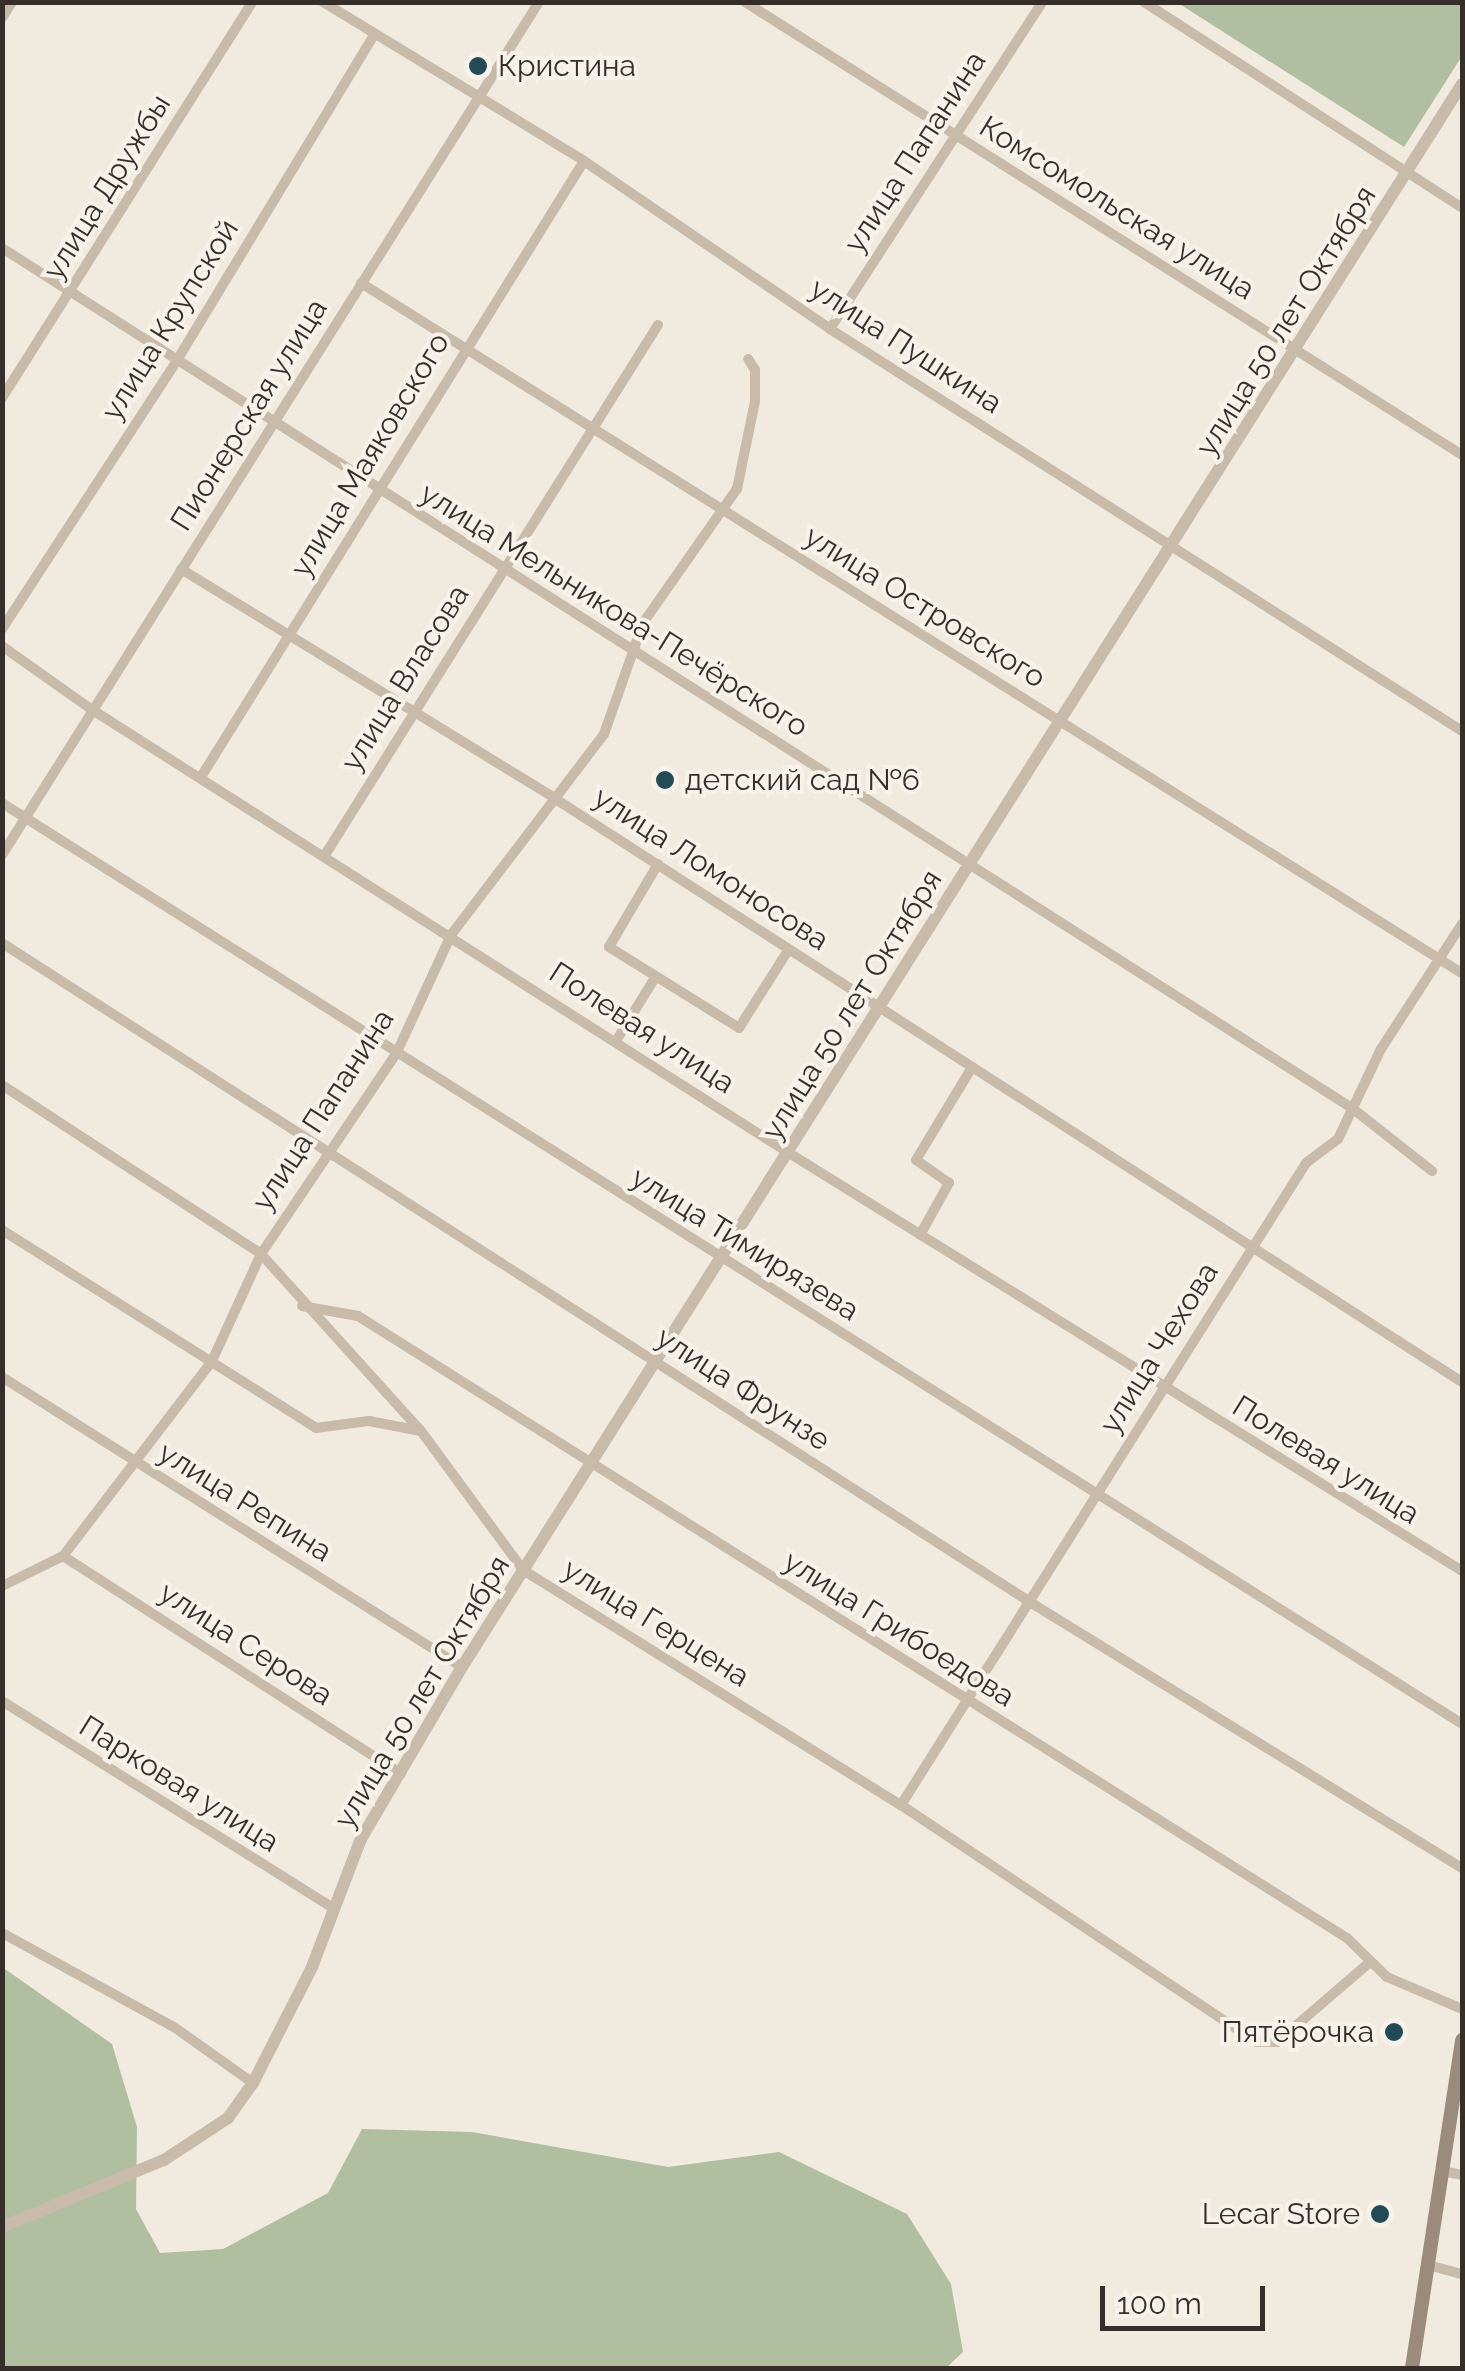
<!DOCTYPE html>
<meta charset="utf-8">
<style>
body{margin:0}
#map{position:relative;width:1465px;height:2371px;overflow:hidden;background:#f1eade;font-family:Raleway,sans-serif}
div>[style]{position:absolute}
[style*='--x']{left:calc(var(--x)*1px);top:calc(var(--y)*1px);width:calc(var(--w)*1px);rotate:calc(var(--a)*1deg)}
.green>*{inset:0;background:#b0bf9f}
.minor>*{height:10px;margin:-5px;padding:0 5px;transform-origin:5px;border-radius:5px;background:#c8bbaa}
.tertiary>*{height:12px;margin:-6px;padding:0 6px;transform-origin:6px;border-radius:6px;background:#c8bbaa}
.secondary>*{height:14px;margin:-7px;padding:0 7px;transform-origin:7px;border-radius:7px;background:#9b8b7c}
.dots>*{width:28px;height:28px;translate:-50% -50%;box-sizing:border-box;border:5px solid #f8f3ea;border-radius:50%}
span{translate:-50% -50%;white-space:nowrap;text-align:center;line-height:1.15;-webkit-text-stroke:8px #f8f3ea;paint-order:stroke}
.poi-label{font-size:30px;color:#362f29}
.left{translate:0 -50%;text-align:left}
.right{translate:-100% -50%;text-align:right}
.street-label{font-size:30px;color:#362f29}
.frame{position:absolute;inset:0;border:5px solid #362f29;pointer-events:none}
.scale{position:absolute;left:1100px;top:2286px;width:165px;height:45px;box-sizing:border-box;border:5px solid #362f29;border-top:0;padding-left:12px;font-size:30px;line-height:35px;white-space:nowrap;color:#362f29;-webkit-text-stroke:8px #f8f3ea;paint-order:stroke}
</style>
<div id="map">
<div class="green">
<div style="clip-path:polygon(1178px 3px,1462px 3px,1462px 56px,1404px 147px)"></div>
<div style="clip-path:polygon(2px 1967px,112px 2044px,137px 2127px,136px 2209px,160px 2253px,223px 2249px,328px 2193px,362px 2129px,472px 2132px,668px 2167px,779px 2152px,907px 2214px,951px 2284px,963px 2352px,946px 2368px,3px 2368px)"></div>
</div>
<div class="minor">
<div style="--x:323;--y:2;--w:306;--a:31.3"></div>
<div style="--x:584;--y:161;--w:298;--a:34.3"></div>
<div style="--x:830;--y:329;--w:749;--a:32.46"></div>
<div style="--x:745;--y:2;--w:848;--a:32.28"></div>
<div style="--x:1144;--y:2;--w:379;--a:32.9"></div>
<div style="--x:2;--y:18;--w:19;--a:-58"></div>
<div style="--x:2;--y:248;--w:1601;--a:32.5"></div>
<div style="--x:1352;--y:1108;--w:102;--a:38.2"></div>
<div style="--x:361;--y:283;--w:1299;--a:32.08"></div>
<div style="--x:830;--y:329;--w:390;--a:-57"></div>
<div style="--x:2;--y:398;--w:468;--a:-57.7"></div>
<div style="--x:181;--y:569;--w:438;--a:31.5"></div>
<div style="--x:554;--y:798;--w:1080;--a:32.75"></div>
<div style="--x:2;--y:629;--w:319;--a:-56.9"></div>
<div style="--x:176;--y:362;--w:382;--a:-58.8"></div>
<div style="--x:2;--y:646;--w:109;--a:35.3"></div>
<div style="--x:91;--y:709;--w:827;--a:32.46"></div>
<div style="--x:789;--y:1153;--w:792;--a:31.84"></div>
<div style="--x:201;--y:777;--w:725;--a:-58.13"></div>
<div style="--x:2;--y:803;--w:1726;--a:32.24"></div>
<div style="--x:2;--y:855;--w:1008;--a:-57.81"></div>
<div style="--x:325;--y:855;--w:626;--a:-57.86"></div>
<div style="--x:658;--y:864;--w:96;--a:120.6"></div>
<div style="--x:609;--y:947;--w:153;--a:31.9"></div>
<div style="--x:739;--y:1028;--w:93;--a:-57.7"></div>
<div style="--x:2;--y:943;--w:1225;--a:32.66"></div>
<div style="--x:1033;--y:1604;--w:504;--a:31.61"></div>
<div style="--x:616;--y:1041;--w:76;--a:-58.4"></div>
<div style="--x:2;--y:1085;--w:309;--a:33.1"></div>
<div style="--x:261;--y:1254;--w:237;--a:47.9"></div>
<div style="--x:2;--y:1230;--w:371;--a:32.2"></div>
<div style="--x:316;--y:1428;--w:53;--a:-7.5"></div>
<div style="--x:369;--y:1421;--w:53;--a:10.9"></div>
<div style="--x:421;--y:1431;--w:172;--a:53.7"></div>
<div style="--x:523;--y:1570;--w:445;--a:31.9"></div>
<div style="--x:901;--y:1805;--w:427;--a:33.7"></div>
<div style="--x:1256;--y:2042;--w:21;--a:0"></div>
<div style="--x:1277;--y:2042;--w:121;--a:-40.7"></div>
<div style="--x:920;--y:1235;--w:60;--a:-60.9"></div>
<div style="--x:949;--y:1183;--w:40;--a:-145.1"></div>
<div style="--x:916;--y:1160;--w:109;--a:-58.9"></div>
<div style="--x:302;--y:1306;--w:57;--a:10.1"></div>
<div style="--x:358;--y:1316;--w:1168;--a:32.17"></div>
<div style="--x:1347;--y:1938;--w:56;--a:44.3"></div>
<div style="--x:1387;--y:1977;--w:82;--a:23.1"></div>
<div style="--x:2;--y:1377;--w:544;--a:32.23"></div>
<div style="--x:63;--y:1556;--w:402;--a:32.8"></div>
<div style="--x:2;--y:1586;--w:68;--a:-26.2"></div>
<div style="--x:63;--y:1556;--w:245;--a:-52.6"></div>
<div style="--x:212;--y:1361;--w:118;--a:-65.4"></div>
<div style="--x:261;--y:1254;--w:244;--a:-56"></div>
<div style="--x:397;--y:1052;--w:129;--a:-65.2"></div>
<div style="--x:451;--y:935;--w:253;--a:-52.7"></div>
<div style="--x:604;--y:734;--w:118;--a:-70.6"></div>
<div style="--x:643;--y:623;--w:164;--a:-55"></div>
<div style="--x:737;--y:489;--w:90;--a:-78.4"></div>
<div style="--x:755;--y:401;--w:31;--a:-90"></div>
<div style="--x:755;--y:370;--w:13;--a:-122"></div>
<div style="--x:2;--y:1701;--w:389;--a:32"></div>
<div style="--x:901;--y:1805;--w:759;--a:-57.75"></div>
<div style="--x:1306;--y:1163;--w:40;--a:-37"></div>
<div style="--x:1338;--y:1139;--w:100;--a:-64.5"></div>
<div style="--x:1381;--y:1049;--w:149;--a:-57.1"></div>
<div style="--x:2;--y:1933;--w:196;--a:28.7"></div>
<div style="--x:174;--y:2027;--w:97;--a:35.3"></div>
<div style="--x:1442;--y:2171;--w:20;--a:11"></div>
<div style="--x:1428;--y:2265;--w:35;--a:15"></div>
</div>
<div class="tertiary">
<div style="--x:2;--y:2227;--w:175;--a:-22.5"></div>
<div style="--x:164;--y:2160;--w:77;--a:-33.3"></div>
<div style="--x:228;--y:2118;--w:43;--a:-54.5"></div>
<div style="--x:253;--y:2083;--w:130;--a:-63"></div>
<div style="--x:312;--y:1967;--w:137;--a:-69.1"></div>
<div style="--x:361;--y:1839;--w:199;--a:-59.6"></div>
<div style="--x:462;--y:1667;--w:1872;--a:-57.72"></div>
</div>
<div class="secondary">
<div style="--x:1412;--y:2368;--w:332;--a:-81.3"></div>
</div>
<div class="dots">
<div style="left:478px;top:66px;background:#224b55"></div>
<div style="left:665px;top:780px;background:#224b55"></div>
<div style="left:1394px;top:2032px;background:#224b55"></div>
<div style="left:1380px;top:2214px;background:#224b55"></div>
</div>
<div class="poi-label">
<span class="left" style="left:498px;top:66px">Кристина</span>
<span class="left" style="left:685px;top:780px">детский сад №6</span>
<span class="right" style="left:1374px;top:2032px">Пятёрочка</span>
<span class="right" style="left:1360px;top:2214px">Lecar Store</span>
</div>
<div class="street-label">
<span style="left:915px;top:152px;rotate:-57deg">улица Папанина</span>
<span style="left:107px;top:187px;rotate:-58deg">улица Дружбы</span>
<span style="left:1117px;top:208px;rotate:32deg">Комсомольская улица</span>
<span style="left:170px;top:320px;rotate:-58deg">улица Крупской</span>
<span style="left:1286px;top:321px;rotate:-58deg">улица 50 лет Октября</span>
<span style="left:906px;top:346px;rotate:33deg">улица Пушкина</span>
<span style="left:249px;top:415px;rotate:-58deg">Пионерская улица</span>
<span style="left:370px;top:455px;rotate:-59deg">улица Маяковского</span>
<span style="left:925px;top:607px;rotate:32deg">улица Островского</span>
<span style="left:614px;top:610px;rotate:32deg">улица Мельникова-Печёрского</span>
<span style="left:405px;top:678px;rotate:-58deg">улица Власова</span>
<span style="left:711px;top:869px;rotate:33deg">улица Ломоносова</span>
<span style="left:852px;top:1005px;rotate:-58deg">улица 50 лет Октября</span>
<span style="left:642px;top:1028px;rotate:33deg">Полевая улица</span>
<span style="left:323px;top:1110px;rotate:-57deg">улица Папанина</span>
<span style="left:745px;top:1244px;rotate:32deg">улица Тимирязева</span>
<span style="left:1159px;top:1348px;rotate:-58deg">улица Чехова</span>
<span style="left:743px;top:1389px;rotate:33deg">улица Фрунзе</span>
<span style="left:1326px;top:1460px;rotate:32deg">Полевая улица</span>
<span style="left:245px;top:1502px;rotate:32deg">улица Репина</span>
<span style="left:656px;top:1623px;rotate:32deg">улица Герцена</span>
<span style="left:899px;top:1629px;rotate:32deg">улица Грибоедова</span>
<span style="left:246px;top:1644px;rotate:33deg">улица Серова</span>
<span style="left:422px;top:1692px;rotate:-59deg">улица 50 лет Октября</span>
<span style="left:179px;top:1784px;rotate:32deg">Парковая улица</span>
</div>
<div class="frame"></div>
<div class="scale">100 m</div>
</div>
